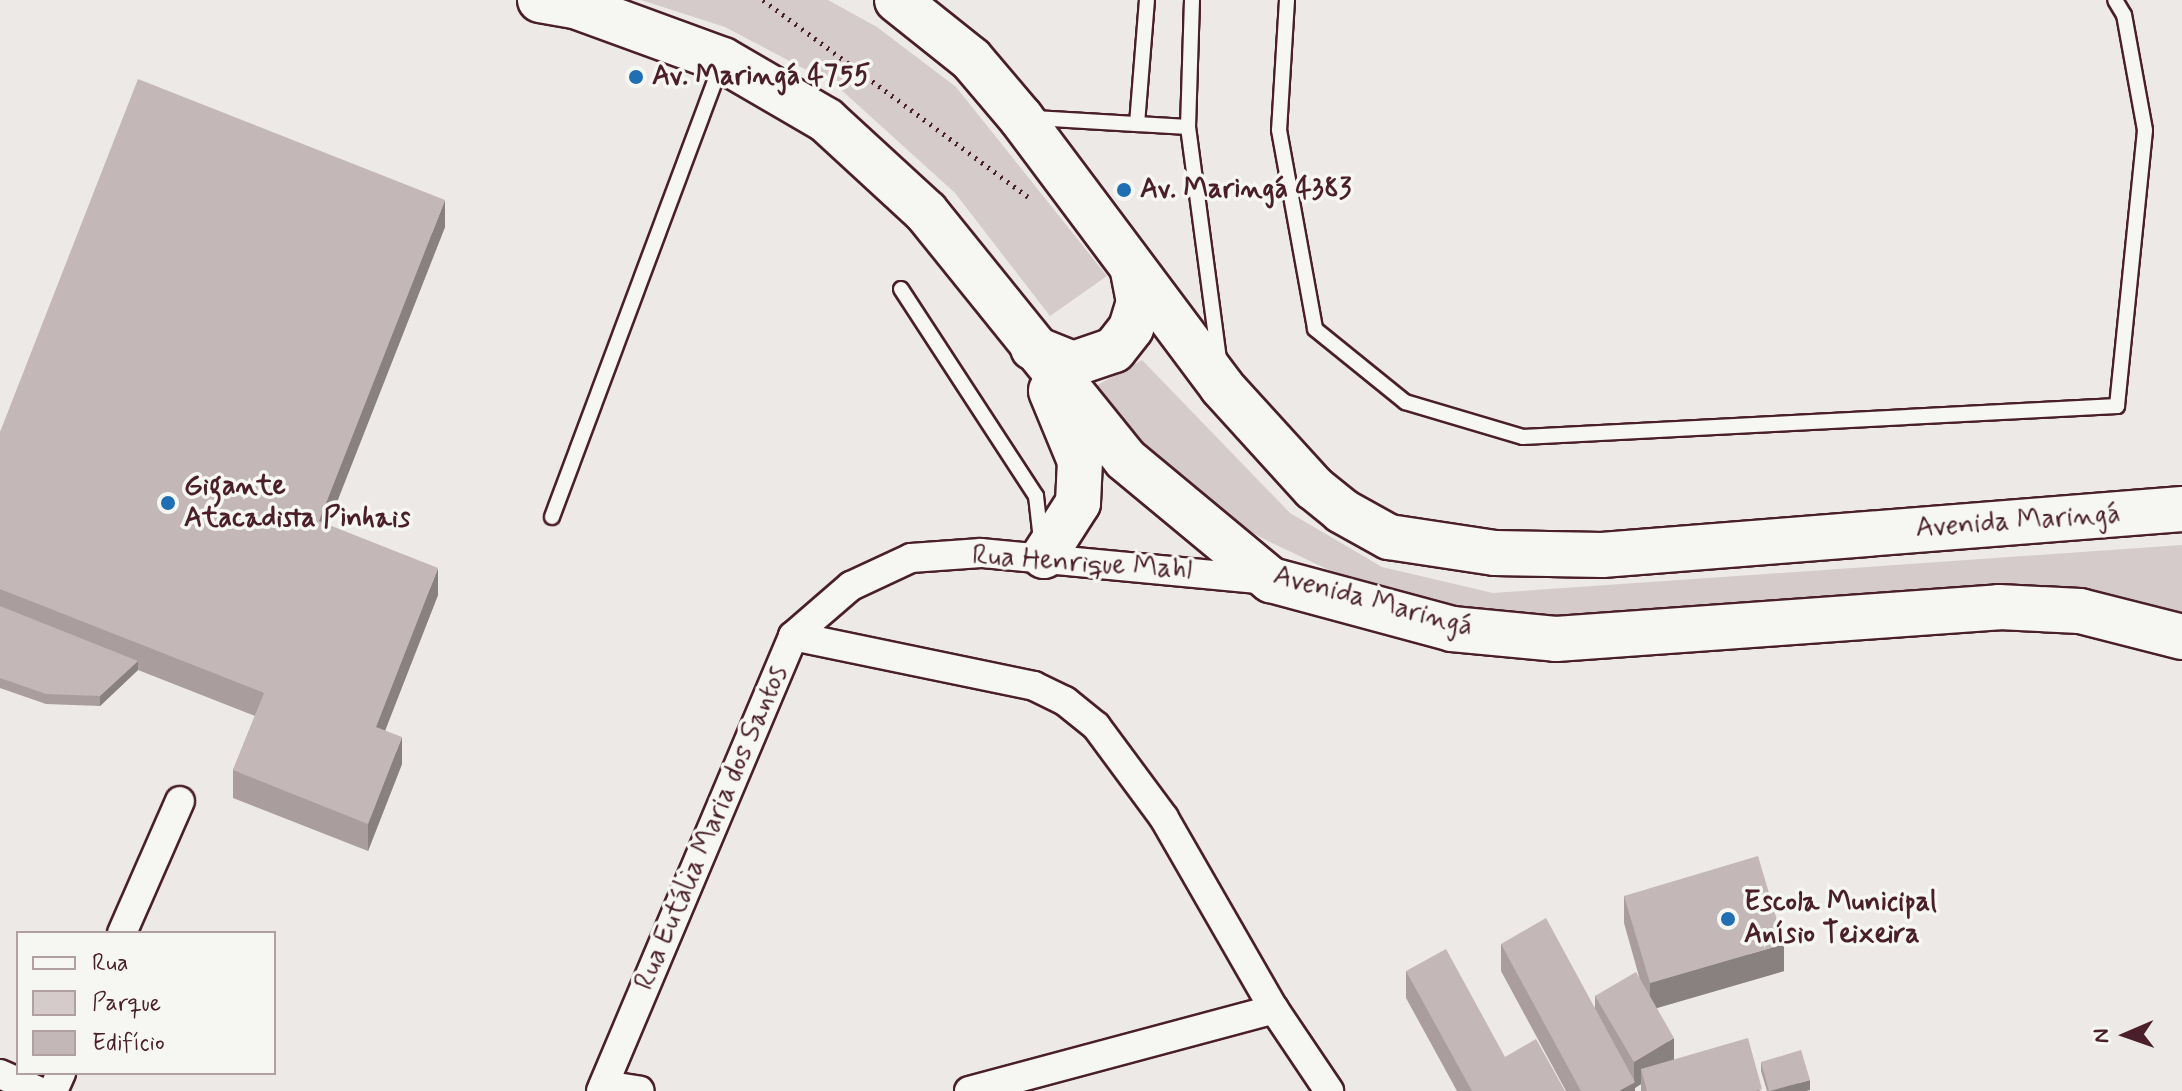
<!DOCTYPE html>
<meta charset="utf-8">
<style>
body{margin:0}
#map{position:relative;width:2182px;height:1091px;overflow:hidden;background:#ece9e6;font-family:Mynerve,sans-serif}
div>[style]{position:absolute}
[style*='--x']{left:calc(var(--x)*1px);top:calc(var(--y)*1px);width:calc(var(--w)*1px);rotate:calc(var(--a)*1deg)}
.green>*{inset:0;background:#d4cbca}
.path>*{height:5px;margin-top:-2.5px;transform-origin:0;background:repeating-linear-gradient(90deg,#4a1f2b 0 2px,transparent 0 8px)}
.roads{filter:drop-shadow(2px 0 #4a1f2b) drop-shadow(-2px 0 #4a1f2b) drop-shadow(0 2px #4a1f2b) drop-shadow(0 -2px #4a1f2b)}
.lane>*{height:14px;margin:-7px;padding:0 7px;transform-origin:7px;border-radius:7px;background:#f6f6f2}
.street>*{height:28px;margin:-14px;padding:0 14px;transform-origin:14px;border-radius:14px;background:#f6f6f2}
.primary>*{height:44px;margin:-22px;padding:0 22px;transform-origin:22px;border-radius:22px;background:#f6f6f2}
.wall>*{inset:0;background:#a99d9d}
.shaded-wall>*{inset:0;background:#898080}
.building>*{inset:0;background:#c4b7b7}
.dots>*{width:22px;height:22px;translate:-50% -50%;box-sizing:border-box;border:4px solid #f6f6f2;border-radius:50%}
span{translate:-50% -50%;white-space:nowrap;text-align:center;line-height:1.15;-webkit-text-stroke:7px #f6f6f2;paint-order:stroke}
.poi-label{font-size:28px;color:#4a1f2b;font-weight:700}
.left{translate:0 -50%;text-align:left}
.street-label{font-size:28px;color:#4a1f2b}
.legend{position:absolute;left:16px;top:931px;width:260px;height:144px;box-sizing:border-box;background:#f6f6f2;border:2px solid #b1a0a2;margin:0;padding:10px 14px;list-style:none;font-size:24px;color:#4a1f2b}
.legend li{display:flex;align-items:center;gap:16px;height:40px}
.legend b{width:40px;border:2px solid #b1a0a2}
.north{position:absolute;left:2086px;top:995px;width:80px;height:80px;-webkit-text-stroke:6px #f6f6f2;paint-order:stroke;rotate:268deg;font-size:22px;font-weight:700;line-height:32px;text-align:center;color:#4a1f2b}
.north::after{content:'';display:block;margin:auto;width:28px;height:36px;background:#4a1f2b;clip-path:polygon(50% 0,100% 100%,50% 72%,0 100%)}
</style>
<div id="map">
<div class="green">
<div style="clip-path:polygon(641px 0,828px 0,877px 27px,956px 87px,1107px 276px,1050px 316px,955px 193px,837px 86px,725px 27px)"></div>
<div style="clip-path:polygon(1142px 360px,1290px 513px,1382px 567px,1493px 593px,2182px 545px,2182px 617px,1554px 618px,1451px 607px,1348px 579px,1272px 543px,1218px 515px,1132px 450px,1087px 391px)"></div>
</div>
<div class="path">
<div style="--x:763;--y:0;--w:330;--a:36.6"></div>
</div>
<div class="roads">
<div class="lane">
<div style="--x:1192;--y:0;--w:127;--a:91.8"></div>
<div style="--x:1188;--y:127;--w:234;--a:82.4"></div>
<div style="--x:1287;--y:0;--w:130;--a:93.5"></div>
<div style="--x:1279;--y:130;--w:202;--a:79.7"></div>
<div style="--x:1315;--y:329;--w:116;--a:39"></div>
<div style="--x:1405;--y:402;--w:123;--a:16.5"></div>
<div style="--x:1523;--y:437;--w:595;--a:-2.99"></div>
<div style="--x:2117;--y:406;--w:277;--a:-84.2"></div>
<div style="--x:2145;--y:130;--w:117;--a:-100.3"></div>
<div style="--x:2124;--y:15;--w:17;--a:-121"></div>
<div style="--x:1033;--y:118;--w:104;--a:3.3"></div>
<div style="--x:1137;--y:124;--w:124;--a:-85.4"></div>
<div style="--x:1137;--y:124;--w:51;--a:3.4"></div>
<div style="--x:901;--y:289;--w:247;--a:56.9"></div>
<div style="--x:1036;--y:496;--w:44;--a:83.5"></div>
<div style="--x:552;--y:517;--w:483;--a:-69.5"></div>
</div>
<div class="street">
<div style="--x:793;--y:636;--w:246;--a:11.7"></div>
<div style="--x:1034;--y:686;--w:34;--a:26"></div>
<div style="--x:1065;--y:701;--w:40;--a:39"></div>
<div style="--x:1096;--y:726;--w:114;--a:53.5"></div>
<div style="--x:1164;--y:818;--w:220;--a:60.1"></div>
<div style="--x:1274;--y:1009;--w:99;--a:56.1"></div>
<div style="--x:122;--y:933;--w:144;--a:-66.3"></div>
<div style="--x:0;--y:1074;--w:42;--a:24.1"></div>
<div style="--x:604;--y:1085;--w:36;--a:9"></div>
<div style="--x:53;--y:1091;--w:20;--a:-66"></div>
<div style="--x:601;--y:1091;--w:494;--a:-67.1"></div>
<div style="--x:793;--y:636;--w:77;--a:-40.8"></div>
<div style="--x:851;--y:586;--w:66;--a:-25"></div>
<div style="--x:911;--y:558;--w:70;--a:-4.1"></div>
<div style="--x:981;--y:553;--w:288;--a:5.4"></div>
<div style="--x:969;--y:1091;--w:316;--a:-15"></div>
</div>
<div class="primary">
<div style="--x:540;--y:0;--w:39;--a:10"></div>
<div style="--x:578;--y:7;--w:154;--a:20.1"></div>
<div style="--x:723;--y:60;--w:119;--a:30.2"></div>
<div style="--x:826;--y:120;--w:136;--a:42.6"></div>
<div style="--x:926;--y:212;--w:317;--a:51.1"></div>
<div style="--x:1125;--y:459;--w:190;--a:39.7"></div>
<div style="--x:1271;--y:580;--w:188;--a:15.1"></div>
<div style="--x:1452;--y:629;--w:104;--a:5.5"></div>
<div style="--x:1556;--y:639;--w:444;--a:-4.1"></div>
<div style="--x:1999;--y:607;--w:81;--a:2.8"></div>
<div style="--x:2080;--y:611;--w:105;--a:14.3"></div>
<div style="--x:897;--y:0;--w:95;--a:38.6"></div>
<div style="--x:971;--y:59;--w:77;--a:49.7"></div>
<div style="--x:1021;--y:118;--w:336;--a:53.2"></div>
<div style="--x:1222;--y:387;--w:137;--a:47.7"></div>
<div style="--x:1314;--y:488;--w:36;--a:39"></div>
<div style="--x:1342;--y:511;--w:54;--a:29"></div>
<div style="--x:1389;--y:537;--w:107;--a:8.6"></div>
<div style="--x:1495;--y:553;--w:107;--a:1.1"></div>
<div style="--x:1602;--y:555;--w:582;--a:-4.53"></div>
<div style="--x:1033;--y:348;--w:43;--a:21.8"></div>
<div style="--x:1073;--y:364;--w:43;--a:-18.9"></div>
<div style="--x:1114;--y:350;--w:28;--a:-52"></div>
<div style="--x:1131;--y:328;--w:27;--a:-73"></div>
<div style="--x:1139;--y:302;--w:32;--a:-101"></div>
<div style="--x:1044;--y:556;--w:63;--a:-57.3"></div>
<div style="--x:1078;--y:503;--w:42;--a:-87.3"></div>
<div style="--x:1080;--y:461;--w:76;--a:-112.5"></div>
</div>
</div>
<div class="wall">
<div style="clip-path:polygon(445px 227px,328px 524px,438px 595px,385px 730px,402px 764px,368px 851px,233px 798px,233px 770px,255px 716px,138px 670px,100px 706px,46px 704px,0 688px,0 432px)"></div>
<div style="clip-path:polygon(1624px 896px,1784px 971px,1657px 1008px,1674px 1060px,1762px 1091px,1641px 1091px,1641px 1084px,1635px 1088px,1635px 1091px,1566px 1091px,1501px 971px,1501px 944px,1595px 1008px,1595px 996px,1640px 980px,1624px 923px)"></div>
<div style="clip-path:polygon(1406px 971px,1505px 1057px,1565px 1091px,1457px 1091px,1406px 998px)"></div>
<div style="clip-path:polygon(1761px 1062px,1810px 1090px,1805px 1091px,1767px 1091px,1761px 1071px)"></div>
</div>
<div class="shaded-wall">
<div style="clip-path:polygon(445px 200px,445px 227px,319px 548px,319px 521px)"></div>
<div style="clip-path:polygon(438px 568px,438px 595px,376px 754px,376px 727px)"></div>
<div style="clip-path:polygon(138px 661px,138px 670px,100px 706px,100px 696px)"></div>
<div style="clip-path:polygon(402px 737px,402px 764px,368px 851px,368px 824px)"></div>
<div style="clip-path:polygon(1784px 944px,1784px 971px,1650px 1010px,1650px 983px)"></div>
<div style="clip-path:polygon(1674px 1038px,1674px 1065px,1641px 1069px,1641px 1084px,1635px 1088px,1635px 1091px,1619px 1091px,1634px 1083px,1634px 1062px)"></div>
<div style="clip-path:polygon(1810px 1080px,1810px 1090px,1805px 1091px,1771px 1091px)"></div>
</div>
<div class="building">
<div style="clip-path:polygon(138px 79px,445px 200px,319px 521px,438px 568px,376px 727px,402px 737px,368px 824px,233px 770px,264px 693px,0 589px,0 432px)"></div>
<div style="clip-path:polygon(0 606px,138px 661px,100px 696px,46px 694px,0 678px)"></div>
<div style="clip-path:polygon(1758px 856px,1784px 944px,1650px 983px,1624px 896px)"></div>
<div style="clip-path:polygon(1546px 918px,1635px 1082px,1619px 1091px,1581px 1091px,1501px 944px)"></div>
<div style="clip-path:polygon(1446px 949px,1505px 1057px,1536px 1039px,1565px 1091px,1472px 1091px,1406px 971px)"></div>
<div style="clip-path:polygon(1636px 972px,1674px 1038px,1634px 1062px,1595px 996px)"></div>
<div style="clip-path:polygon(1748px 1038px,1762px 1089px,1755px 1091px,1647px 1091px,1641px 1069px)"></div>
<div style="clip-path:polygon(1801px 1050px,1810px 1080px,1769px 1091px,1761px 1062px)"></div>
</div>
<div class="dots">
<div style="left:636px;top:77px;background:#1f6fb2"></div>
<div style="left:1124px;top:190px;background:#1f6fb2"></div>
<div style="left:168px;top:503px;background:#1f6fb2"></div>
<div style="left:1728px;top:919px;background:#1f6fb2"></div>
</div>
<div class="poi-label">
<span class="left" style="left:652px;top:77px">Av. Maringá 4755</span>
<span class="left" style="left:1140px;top:190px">Av. Maringá 4383</span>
<span class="left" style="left:184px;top:503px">Gigante<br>Atacadista Pinhais</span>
<span class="left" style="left:1744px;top:919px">Escola Municipal<br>Anísio Teixeira</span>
</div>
<div class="street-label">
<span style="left:2018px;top:522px;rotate:-4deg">Avenida Maringá</span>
<span style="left:1082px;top:564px;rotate:4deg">Rua Henrique Mahl</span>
<span style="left:1373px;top:602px;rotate:15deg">Avenida Maringá</span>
<span style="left:712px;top:828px;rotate:-67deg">Rua Eutália Maria dos Santos</span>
</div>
<ul class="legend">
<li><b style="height:10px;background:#f6f6f2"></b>Rua</li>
<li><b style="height:22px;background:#d4cbca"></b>Parque</li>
<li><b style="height:22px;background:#c4b7b7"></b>Edifício</li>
</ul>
<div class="north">N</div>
</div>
